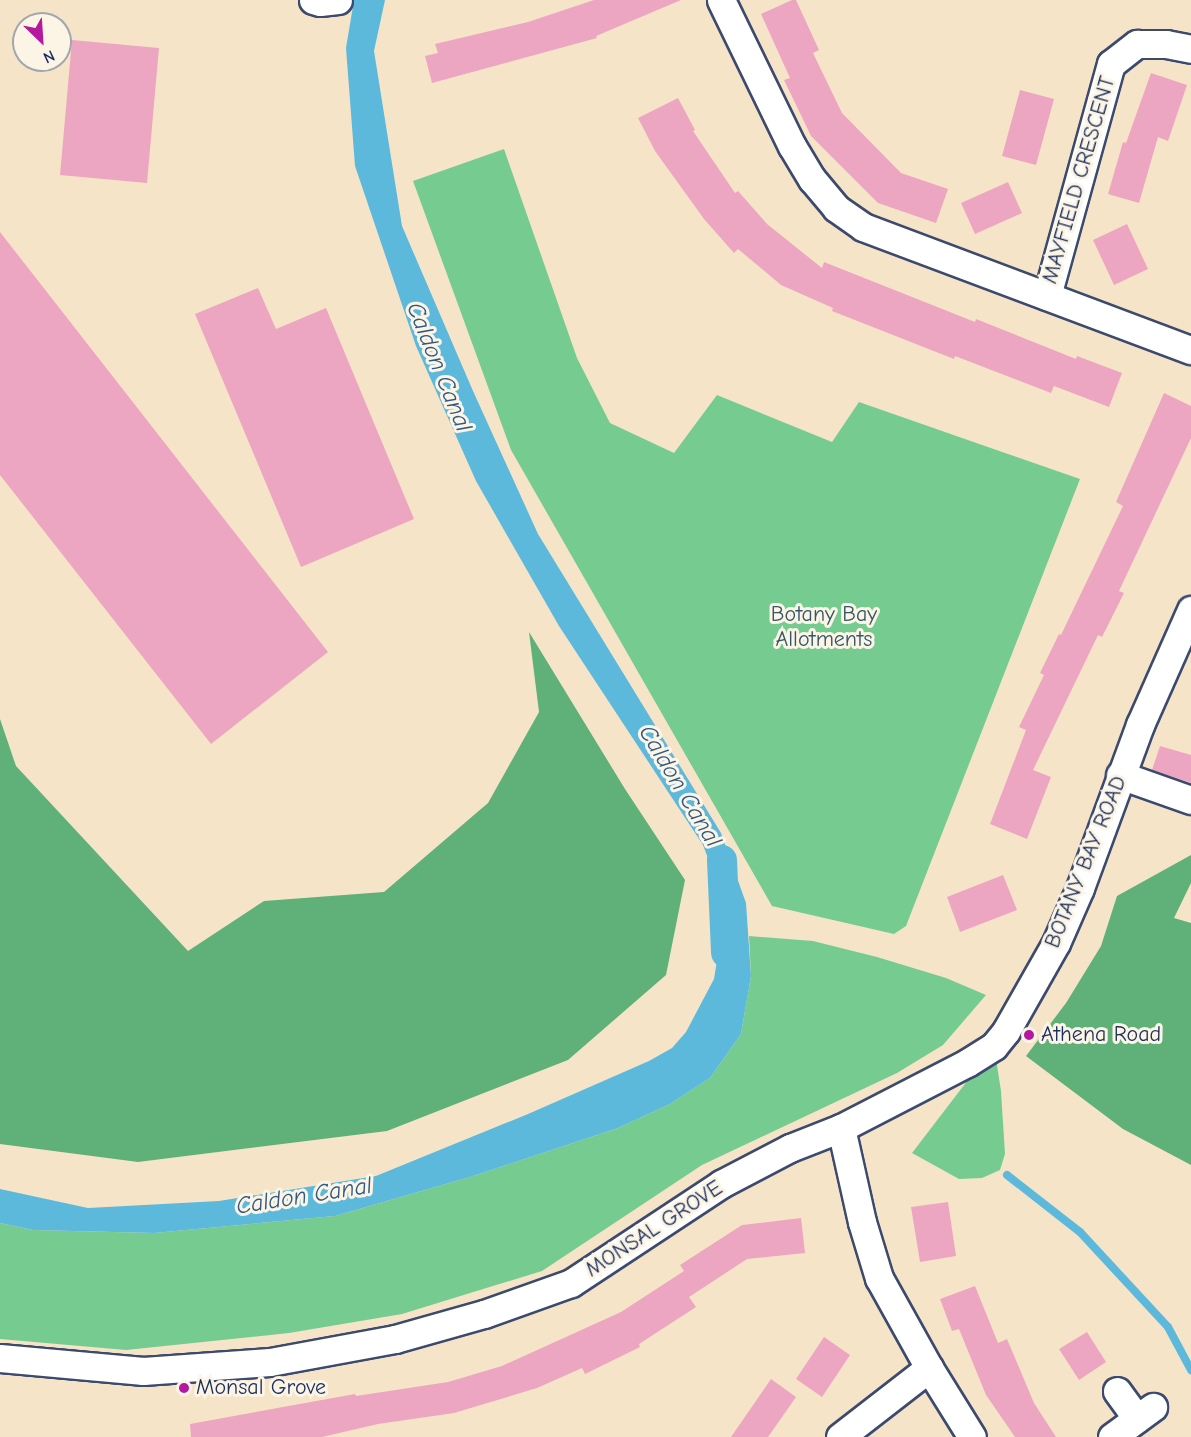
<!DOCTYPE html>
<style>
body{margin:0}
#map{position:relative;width:1191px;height:1437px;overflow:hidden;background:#f6e4c9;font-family:"Comic Neue",sans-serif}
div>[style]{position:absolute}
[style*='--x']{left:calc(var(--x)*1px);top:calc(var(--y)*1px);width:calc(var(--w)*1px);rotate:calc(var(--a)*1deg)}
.green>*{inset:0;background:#76cc90}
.forest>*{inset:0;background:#60b07a}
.water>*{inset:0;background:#5db9db}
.stream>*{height:8px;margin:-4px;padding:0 4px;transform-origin:4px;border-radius:4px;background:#5db9db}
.canal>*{height:30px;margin:-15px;padding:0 15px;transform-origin:15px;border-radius:15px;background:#5db9db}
.building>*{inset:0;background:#eda6c1}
.roads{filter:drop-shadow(2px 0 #3c4a6e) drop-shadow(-2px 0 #3c4a6e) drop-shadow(0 2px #3c4a6e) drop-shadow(0 -2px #3c4a6e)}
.street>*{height:27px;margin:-13.5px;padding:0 13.5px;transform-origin:13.5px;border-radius:13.5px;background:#fff}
.dots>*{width:16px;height:16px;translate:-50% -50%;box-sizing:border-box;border:3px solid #fcf5e5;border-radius:50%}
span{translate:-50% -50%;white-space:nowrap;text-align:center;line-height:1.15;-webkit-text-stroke:6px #fcf5e5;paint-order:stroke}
.street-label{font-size:22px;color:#1b2f5e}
.park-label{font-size:22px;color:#32566a}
.poi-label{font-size:22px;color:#1b2f5e}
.left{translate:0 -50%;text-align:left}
.water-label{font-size:24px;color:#2f5884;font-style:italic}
.north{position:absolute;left:12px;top:12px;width:60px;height:60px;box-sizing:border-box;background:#fcf5e5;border:2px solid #a2a6af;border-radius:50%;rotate:155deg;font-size:16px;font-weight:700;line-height:24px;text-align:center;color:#1b2f5e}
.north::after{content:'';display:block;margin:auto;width:21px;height:27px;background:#b5179e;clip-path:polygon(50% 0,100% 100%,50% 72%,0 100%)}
</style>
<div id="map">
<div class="green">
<div style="clip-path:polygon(504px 149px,577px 358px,610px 423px,674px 453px,717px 395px,832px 442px,859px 402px,1080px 479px,906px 926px,894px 934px,772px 906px,511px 450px,413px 181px)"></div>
<div style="clip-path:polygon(749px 936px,813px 941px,877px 957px,946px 978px,986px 995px,943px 1045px,897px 1073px,702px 1165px,542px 1271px,402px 1314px,289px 1333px,126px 1350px,0 1339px,0 1223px,33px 1230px,154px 1233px,335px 1216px,470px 1177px,618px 1128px,670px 1104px,710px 1078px,741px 1034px,751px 976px)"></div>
<div style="clip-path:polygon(994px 1046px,1001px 1091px,1005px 1154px,1000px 1170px,982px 1178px,959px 1179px,912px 1153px)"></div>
</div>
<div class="forest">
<div style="clip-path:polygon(529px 632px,625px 789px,685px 880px,666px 975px,568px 1060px,387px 1131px,138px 1162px,0 1144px,0 719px,16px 766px,188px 951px,264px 901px,384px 892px,488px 803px,539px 712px)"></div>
<div style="clip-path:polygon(1191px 855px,1191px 883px,1174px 918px,1191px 923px,1191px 1165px,1123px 1129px,1026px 1056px,1066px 1003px,1101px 946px,1117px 896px)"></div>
</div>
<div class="water">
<div style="clip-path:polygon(354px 0,385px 0,374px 51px,402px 226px,473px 391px,538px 534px,721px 833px,746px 903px,751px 976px,741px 1034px,710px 1078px,670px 1104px,618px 1128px,470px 1177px,335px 1216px,154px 1233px,33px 1230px,0 1223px,0 1189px,88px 1208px,219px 1201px,376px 1176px,528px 1114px,649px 1061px,672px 1048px,686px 1032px,714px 979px,726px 906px,703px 845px,559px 626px,476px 481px,416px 346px,355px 166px,346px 48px)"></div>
</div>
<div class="stream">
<div style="--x:1007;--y:1175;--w:93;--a:38"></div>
<div style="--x:1080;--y:1232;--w:129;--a:47.2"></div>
<div style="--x:1168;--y:1327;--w:49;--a:61.9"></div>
</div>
<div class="canal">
<div style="--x:722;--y:860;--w:93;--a:87.5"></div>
</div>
<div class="building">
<div style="clip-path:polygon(594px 0,681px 0,596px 36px,597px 38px,432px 83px,425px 56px,438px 53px,435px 44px,528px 22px)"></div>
<div style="clip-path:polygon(792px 0,796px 0,819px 50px,813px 53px,842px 113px,901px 173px,948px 189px,936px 223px,878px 203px,811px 136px,784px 80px,790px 78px,761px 14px)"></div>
<div style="clip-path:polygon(72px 40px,159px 48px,147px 183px,60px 175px)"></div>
<div style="clip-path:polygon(1151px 73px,1187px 85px,1168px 141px,1158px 137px,1139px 203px,1108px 194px,1123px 142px,1126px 143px)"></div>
<div style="clip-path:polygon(1020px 90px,1054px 99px,1036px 165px,1002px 156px)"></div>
<div style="clip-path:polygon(678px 98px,695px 130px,693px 131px,735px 193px,738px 191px,767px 224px,822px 268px,824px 262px,975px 322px,976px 319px,1076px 359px,1077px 356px,1122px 373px,1109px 407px,1054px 386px,1051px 393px,955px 356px,954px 359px,832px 311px,833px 308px,781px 285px,738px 249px,734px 253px,704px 219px,655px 151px,638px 118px)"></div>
<div style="clip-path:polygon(1008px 182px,1022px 213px,975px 234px,961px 203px)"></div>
<div style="clip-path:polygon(1127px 224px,1148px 269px,1114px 285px,1093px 240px)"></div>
<div style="clip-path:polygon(0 232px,328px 652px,211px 744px,0 475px)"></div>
<div style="clip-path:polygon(258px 288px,276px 329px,326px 308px,414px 519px,301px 567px,195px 314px)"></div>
<div style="clip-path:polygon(1164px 393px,1191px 406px,1191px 438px,1119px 591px,1124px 593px,1102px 637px,1098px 635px,1033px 770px,1051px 777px,1027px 839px,990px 824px,1026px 730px,1019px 727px,1044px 675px,1040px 673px,1059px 634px,1061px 635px,1123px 506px,1116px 502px)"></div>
<div style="clip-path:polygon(1160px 746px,1191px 755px,1191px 783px,1152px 770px)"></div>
<div style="clip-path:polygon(1003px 875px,1017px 910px,960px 932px,947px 897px)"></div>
<div style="clip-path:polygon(948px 1202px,956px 1256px,920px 1262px,911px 1207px)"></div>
<div style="clip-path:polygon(801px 1218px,805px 1253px,747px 1259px,689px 1297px,696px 1307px,639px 1344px,640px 1347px,585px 1374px,582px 1368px,537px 1388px,454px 1413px,378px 1424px,322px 1437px,191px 1437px,190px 1424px,355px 1394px,356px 1396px,448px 1382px,502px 1366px,621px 1312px,684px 1271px,680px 1265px,742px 1225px)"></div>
<div style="clip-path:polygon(975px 1286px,998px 1343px,1007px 1339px,1034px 1403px,1056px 1437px,1015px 1437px,986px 1395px,959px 1329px,952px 1331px,940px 1299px)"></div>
<div style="clip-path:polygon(1087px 1332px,1106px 1362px,1079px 1380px,1059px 1349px)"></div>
<div style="clip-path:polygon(824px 1337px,850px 1355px,822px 1397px,796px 1379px)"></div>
<div style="clip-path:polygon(771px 1379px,796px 1397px,768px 1437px,731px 1437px)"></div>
</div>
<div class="roads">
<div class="street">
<div style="--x:313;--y:0;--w:7;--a:16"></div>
<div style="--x:320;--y:2;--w:18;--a:-6"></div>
<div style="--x:721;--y:0;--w:162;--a:64.1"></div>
<div style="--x:792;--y:146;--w:39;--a:59"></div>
<div style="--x:812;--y:179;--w:38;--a:50"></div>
<div style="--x:836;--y:208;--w:33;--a:35"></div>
<div style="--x:863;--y:227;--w:350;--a:20.6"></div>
<div style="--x:1047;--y:296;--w:241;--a:-74.6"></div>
<div style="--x:1111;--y:64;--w:33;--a:-38"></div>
<div style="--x:1137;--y:44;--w:29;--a:0"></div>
<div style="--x:1166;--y:44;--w:25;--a:11"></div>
<div style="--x:1120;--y:775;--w:75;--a:19.4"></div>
<div style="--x:841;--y:1128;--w:96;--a:77.4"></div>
<div style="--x:862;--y:1222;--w:59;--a:73.1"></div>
<div style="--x:879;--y:1278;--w:103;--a:60.9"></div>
<div style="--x:929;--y:1368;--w:81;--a:58.1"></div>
<div style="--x:0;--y:1358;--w:144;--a:5.2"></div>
<div style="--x:143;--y:1371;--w:127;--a:-4.1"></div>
<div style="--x:270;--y:1362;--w:127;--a:-10.4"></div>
<div style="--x:395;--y:1339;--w:92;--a:-15.7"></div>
<div style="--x:484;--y:1314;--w:92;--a:-19.6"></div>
<div style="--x:571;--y:1283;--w:180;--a:-33.4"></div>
<div style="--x:721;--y:1184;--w:78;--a:-27.6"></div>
<div style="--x:790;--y:1148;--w:55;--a:-21.4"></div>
<div style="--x:841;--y:1128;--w:142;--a:-27.3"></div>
<div style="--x:967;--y:1063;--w:32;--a:-32"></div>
<div style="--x:994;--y:1046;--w:19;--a:-51"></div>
<div style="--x:1006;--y:1031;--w:101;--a:-60.4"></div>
<div style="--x:1056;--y:943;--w:60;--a:-66.4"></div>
<div style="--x:1080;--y:888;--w:174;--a:-69.8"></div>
<div style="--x:1140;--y:725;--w:126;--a:-66.1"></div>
<div style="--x:1117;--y:1391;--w:34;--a:54"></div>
<div style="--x:840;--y:1437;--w:113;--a:-37.8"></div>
<div style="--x:1112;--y:1437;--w:51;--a:-36.2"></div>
</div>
</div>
<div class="dots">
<div style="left:1029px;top:1035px;background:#b5179e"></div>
<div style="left:184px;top:1388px;background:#b5179e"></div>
</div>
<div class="street-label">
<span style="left:1079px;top:180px;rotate:-74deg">MAYFIELD CRESCENT</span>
<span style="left:1086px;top:862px;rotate:-68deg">BOTANY BAY ROAD</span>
<span style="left:654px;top:1229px;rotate:-33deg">MONSAL GROVE</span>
</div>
<div class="park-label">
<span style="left:824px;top:627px">Botany Bay<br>Allotments</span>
</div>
<div class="poi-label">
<span class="left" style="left:1041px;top:1035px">Athena Road</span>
<span class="left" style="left:196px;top:1388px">Monsal Grove</span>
</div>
<div class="water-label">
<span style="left:439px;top:367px;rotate:68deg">Caldon Canal</span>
<span style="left:680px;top:786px;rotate:59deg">Caldon Canal</span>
<span style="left:304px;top:1196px;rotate:-9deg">Caldon Canal</span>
</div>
<div class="north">N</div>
</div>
